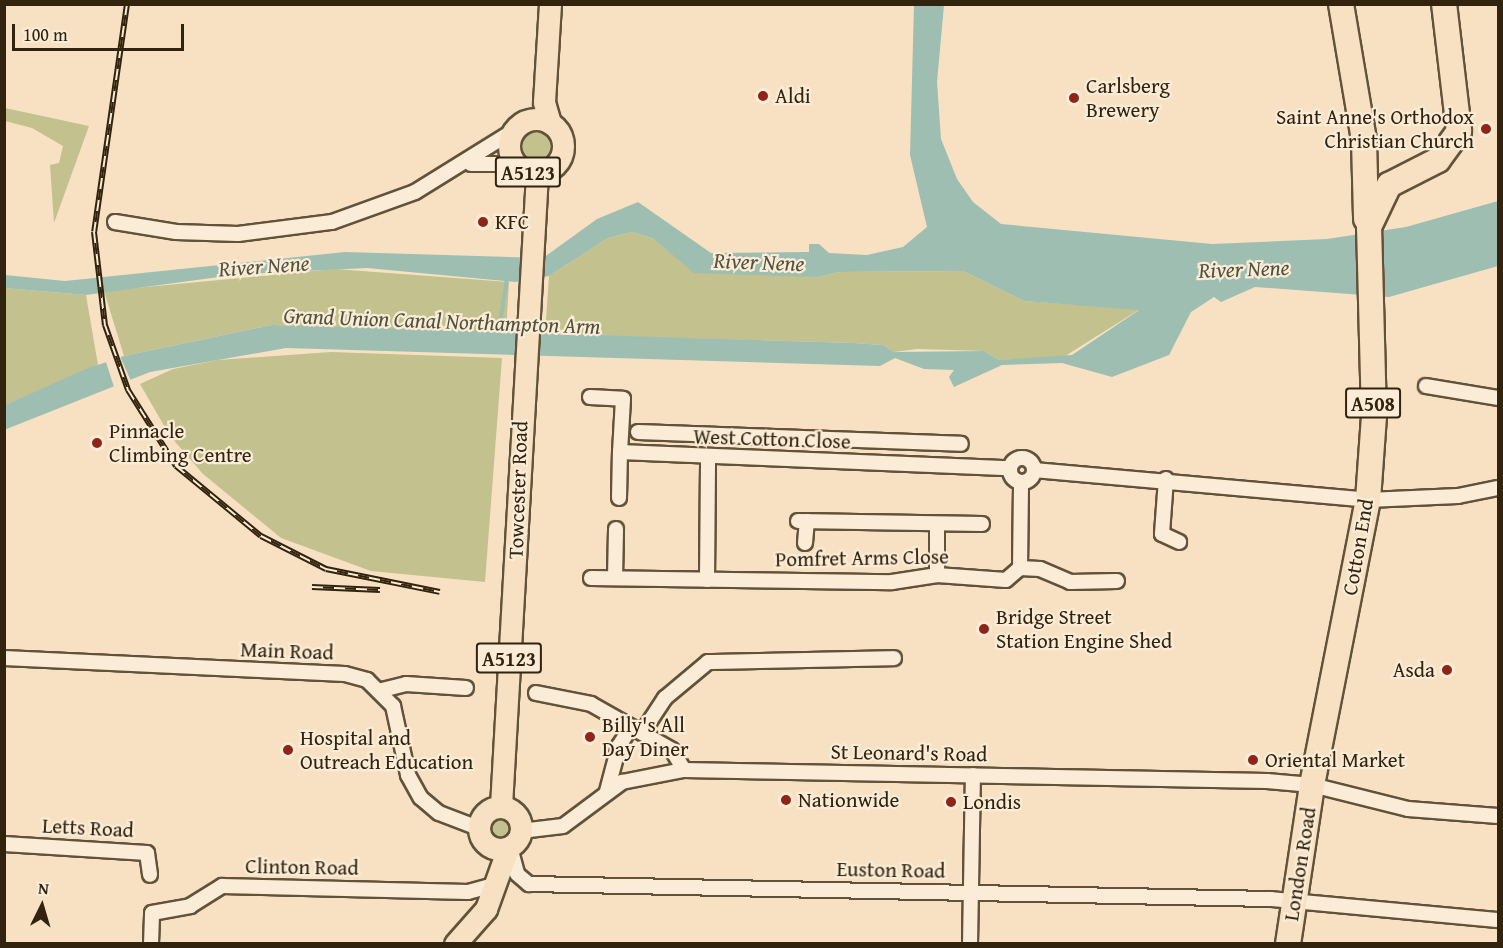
<!DOCTYPE html>
<style>
body{margin:0}
#map{position:relative;width:1503px;height:948px;overflow:hidden;background:#f7e1c2;font-family:"Gentium Book Plus",serif}
div>[style]{position:absolute}
[style*='--x']{left:calc(var(--x)*1px);top:calc(var(--y)*1px);width:calc(var(--w)*1px);rotate:calc(var(--a)*1deg)}
.green>*{inset:0;background:#c3c18e}
.round{border-radius:50%}
.water>*{inset:0;background:#9dbeb0}
.pier>*{inset:0;background:#f7e1c2}
.stream>*{height:4px;margin:-2px;padding:0 2px;transform-origin:2px;border-radius:2px;background:#9dbeb0}
.roads{filter:drop-shadow(2px 0 #62523a) drop-shadow(-2px 0 #62523a) drop-shadow(0 2px #62523a) drop-shadow(0 -2px #62523a)}
.street>*{height:14px;margin:-7px;padding:0 7px;transform-origin:7px;border-radius:7px;background:#faecd7}
.street>.ring{margin:-7px;padding:0;box-sizing:content-box;background:none;border:14px solid #faecd7;border-radius:50%}
.primary>*{height:21px;margin:-10.5px;padding:0 10.5px;transform-origin:10.5px;border-radius:10.5px;background:#f7e1c2}
.primary>.ring{margin:-10.5px;padding:0;box-sizing:content-box;background:none;border:21px solid #f7e1c2;border-radius:50%}
.highway>*{height:24px;margin:-12px;padding:0 12px;transform-origin:12px;border-radius:12px;background:#f7e1c2}
.rail>*{height:6px;margin-top:-3px;transform-origin:0;background:repeating-linear-gradient(90deg,#faecd7 0 11px,#31230d 0 22px);box-sizing:border-box;border-block:2px solid #31230d}
.dots>*{width:16px;height:16px;translate:-50% -50%;box-sizing:border-box;border:3px solid #faecd7;border-radius:50%}
span{translate:-50% -50%;white-space:nowrap;text-align:center;line-height:1.15;-webkit-text-stroke:4.5px #faecd7;paint-order:stroke}
.shield-label span{padding:2px 4px;background:#faecd7;border:2px solid;border-radius:4px;-webkit-text-stroke-width:0}
.shield-label{font-size:20px;color:#31230d;font-weight:700}
.poi-label{font-size:21px;color:#31230d}
.left{translate:0 -50%;text-align:left}
.right{translate:-100% -50%;text-align:right}
.street-label{font-size:21px;color:#31230d}
.water-label{font-size:22px;color:#51523e;font-style:italic}
.frame{position:absolute;inset:0;border:6px solid #31230d;pointer-events:none}
.north{position:absolute;left:12px;top:876px;width:60px;height:60px;-webkit-text-stroke:4px #faecd7;paint-order:stroke;rotate:5deg;font-size:16px;font-weight:700;line-height:24px;text-align:center;color:#31230d}
.north::after{content:'';display:block;margin:auto;width:21px;height:27px;background:#31230d;clip-path:polygon(50% 0,100% 100%,50% 72%,0 100%)}
.scale{position:absolute;left:12px;top:24px;width:172px;height:27px;box-sizing:border-box;border:3px solid #31230d;border-top:0;padding-left:8px;font-size:18px;line-height:21px;white-space:nowrap;color:#31230d;-webkit-text-stroke:4px #faecd7;paint-order:stroke}
</style>
<div id="map">
<div class="green">
<div style="clip-path:polygon(5px 108px,89px 126px,54px 223px,50px 165px,59px 163px,63px 146px,32px 128px,5px 121px)"></div>
<div class="round" style="left:519px;top:129px;width:34px;height:34px"></div>
<div style="clip-path:polygon(632px 232px,759px 273px,818px 277px,839px 272px,963px 271px,1024px 301px,1140px 309px,1062px 358px,999px 360px,984px 351px,917px 349px,894px 352px,883px 345px,854px 343px,545px 334px,549px 276px,608px 238px)"></div>
<div style="clip-path:polygon(335px 269px,509px 282px,506px 333px,272px 325px,124px 356px,104px 291px)"></div>
<div style="clip-path:polygon(5px 288px,86px 295px,98px 365px,5px 405px)"></div>
<div style="clip-path:polygon(331px 352px,502px 358px,485px 582px,371px 571px,281px 538px,203px 474px,170px 436px,140px 384px,173px 369px,218px 360px)"></div>
<div class="round" style="left:487px;top:816px;width:26px;height:26px"></div>
</div>
<div class="water">
<div style="clip-path:polygon(914px 5px,944px 5px,937px 82px,941px 139px,957px 179px,973px 202px,1001px 224px,1212px 244px,1327px 239px,1406px 227px,1498px 201px,1498px 266px,1389px 297px,1255px 287px,1221px 302px,1214px 297px,1191px 312px,1169px 355px,1112px 377px,1062px 363px,1002px 365px,954px 387px,949px 377px,954px 370px,924px 369px,895px 358px,880px 366px,286px 348px,150px 372px,4px 430px,5px 405px,86px 369px,124px 356px,272px 325px,854px 343px,883px 345px,894px 352px,984px 351px,999px 360px,1072px 355px,1139px 310px,1024px 301px,963px 271px,839px 272px,818px 277px,694px 273px,654px 239px,632px 232px,608px 238px,549px 276px,515px 282px,367px 268px,241px 274px,86px 295px,5px 288px,5px 275px,65px 281px,345px 252px,543px 258px,597px 219px,638px 202px,711px 253px,809px 252px,809px 244px,819px 244px,829px 253px,867px 255px,903px 247px,927px 227px,910px 155px)"></div>
</div>
<div class="pier">
<div style="clip-path:polygon(119px 354px,131px 381px,114px 387px,105px 359px)"></div>
</div>
<div class="stream">
<div style="--x:498;--y:335;--w:58;--a:-81"></div>
</div>
<div class="roads">
<div class="street">
<div style="--x:471;--y:164;--w:45;--a:0"></div>
<div style="--x:115;--y:222;--w:62;--a:9.3"></div>
<div style="--x:176;--y:232;--w:62;--a:1.8"></div>
<div style="--x:238;--y:234;--w:95;--a:-7.3"></div>
<div style="--x:332;--y:222;--w:88;--a:-19.9"></div>
<div style="--x:415;--y:192;--w:118;--a:-31.8"></div>
<div style="--x:1426;--y:386;--w:73;--a:9.5"></div>
<div style="--x:590;--y:397;--w:33;--a:3"></div>
<div style="--x:623;--y:399;--w:53;--a:93.2"></div>
<div style="--x:620;--y:452;--w:389;--a:2.4"></div>
<div style="--x:638;--y:432;--w:323;--a:2.1"></div>
<div class="ring" style="left:1010px;top:458px;width:10px;height:10px"></div>
<div style="--x:1034;--y:470;--w:335;--a:5.1"></div>
<div style="--x:1368;--y:500;--w:90;--a:-2.5"></div>
<div style="--x:1458;--y:496;--w:41;--a:-11.3"></div>
<div style="--x:1166;--y:479;--w:55;--a:94.2"></div>
<div style="--x:1162;--y:534;--w:19;--a:25"></div>
<div style="--x:619;--y:498;--w:46;--a:-88.8"></div>
<div style="--x:798;--y:521;--w:184;--a:0.9"></div>
<div style="--x:937;--y:524;--w:51;--a:90"></div>
<div style="--x:805;--y:543;--w:22;--a:-85"></div>
<div style="--x:1020;--y:568;--w:20;--a:3"></div>
<div style="--x:1040;--y:569;--w:33;--a:23"></div>
<div style="--x:1070;--y:582;--w:47;--a:-1.2"></div>
<div style="--x:591;--y:578;--w:301;--a:0.8"></div>
<div style="--x:892;--y:582;--w:46;--a:-8.8"></div>
<div style="--x:937;--y:575;--w:69;--a:4.1"></div>
<div style="--x:1006;--y:580;--w:18;--a:-41"></div>
<div style="--x:1020;--y:568;--w:86;--a:-89.3"></div>
<div style="--x:615;--y:578;--w:49;--a:-88.8"></div>
<div style="--x:707;--y:580;--w:120;--a:-89.5"></div>
<div style="--x:4;--y:658;--w:341;--a:2.7"></div>
<div style="--x:345;--y:674;--w:23;--a:15"></div>
<div style="--x:367;--y:680;--w:37;--a:45"></div>
<div style="--x:393;--y:706;--w:71;--a:77.7"></div>
<div style="--x:408;--y:775;--w:26;--a:61"></div>
<div style="--x:421;--y:798;--w:23;--a:40"></div>
<div style="--x:439;--y:813;--w:42;--a:21"></div>
<div style="--x:382;--y:690;--w:25;--a:-14"></div>
<div style="--x:406;--y:684;--w:60;--a:3.8"></div>
<div style="--x:536;--y:693;--w:56;--a:11.3"></div>
<div style="--x:591;--y:704;--w:93;--a:29.6"></div>
<div style="--x:672;--y:750;--w:23;--a:59"></div>
<div style="--x:642;--y:733;--w:42;--a:-56.7"></div>
<div style="--x:665;--y:698;--w:56;--a:-39.9"></div>
<div style="--x:708;--y:662;--w:186;--a:-1.2"></div>
<div style="--x:607;--y:791;--w:47;--a:-75.1"></div>
<div style="--x:619;--y:746;--w:22;--a:-58"></div>
<div style="--x:521;--y:831;--w:42;--a:-6.8"></div>
<div style="--x:563;--y:826;--w:74;--a:-36.7"></div>
<div style="--x:622;--y:782;--w:63;--a:-11"></div>
<div style="--x:684;--y:770;--w:583;--a:1.08"></div>
<div style="--x:1267;--y:781;--w:45;--a:5.1"></div>
<div style="--x:1312;--y:785;--w:99;--a:14"></div>
<div style="--x:1408;--y:809;--w:90;--a:4.4"></div>
<div style="--x:4;--y:844;--w:143;--a:3.6"></div>
<div style="--x:147;--y:853;--w:22;--a:82"></div>
<div style="--x:510;--y:847;--w:28;--a:75"></div>
<div style="--x:517;--y:874;--w:16;--a:40"></div>
<div style="--x:529;--y:884;--w:742;--a:1.16"></div>
<div style="--x:1271;--y:899;--w:228;--a:5.3"></div>
<div style="--x:151;--y:944;--w:31;--a:-88"></div>
<div style="--x:152;--y:913;--w:39;--a:-10"></div>
<div style="--x:190;--y:906;--w:38;--a:-32"></div>
<div style="--x:222;--y:886;--w:246;--a:1.4"></div>
<div style="--x:468;--y:892;--w:20;--a:-15"></div>
<div style="--x:970;--y:944;--w:169;--a:-89"></div>
</div>
<div class="primary">
<div class="ring" style="left:509px;top:119px;width:33px;height:33px"></div>
<div style="--x:550;--y:123;--w:22;--a:-106"></div>
<div style="--x:544;--y:102;--w:98;--a:-86.5"></div>
<div style="--x:501;--y:806;--w:634;--a:-86.74"></div>
<div class="ring" style="left:479px;top:807px;width:21px;height:21px"></div>
<div style="--x:455;--y:944;--w:47;--a:-48.5"></div>
<div style="--x:486;--y:909;--w:65;--a:-70.2"></div>
</div>
<div class="highway">
<div style="--x:1341;--y:4;--w:138;--a:80.4"></div>
<div style="--x:1364;--y:140;--w:79;--a:88.5"></div>
<div style="--x:1288;--y:944;--w:161;--a:-81.4"></div>
<div style="--x:1312;--y:785;--w:290;--a:-78.9"></div>
<div style="--x:1368;--y:500;--w:84;--a:-85.9"></div>
<div style="--x:1374;--y:416;--w:189;--a:-91.5"></div>
<div style="--x:1369;--y:227;--w:47;--a:-64.5"></div>
<div style="--x:1389;--y:185;--w:55;--a:-27"></div>
<div style="--x:1438;--y:160;--w:36;--a:-54"></div>
<div style="--x:1459;--y:131;--w:128;--a:-96.7"></div>
</div>
</div>
<div class="rail">
<div style="--x:127;--y:4;--w:230;--a:98.2"></div>
<div style="--x:94;--y:232;--w:94;--a:83.3"></div>
<div style="--x:105;--y:325;--w:69;--a:70.5"></div>
<div style="--x:128;--y:390;--w:90;--a:57.7"></div>
<div style="--x:176;--y:466;--w:110;--a:39.5"></div>
<div style="--x:261;--y:536;--w:73;--a:26.9"></div>
<div style="--x:326;--y:569;--w:116;--a:11.4"></div>
<div style="--x:312;--y:587;--w:68;--a:2.5"></div>
</div>
<div class="dots">
<div style="left:763px;top:96px;background:#8f2418"></div>
<div style="left:1074px;top:98px;background:#8f2418"></div>
<div style="left:1486px;top:129px;background:#8f2418"></div>
<div style="left:483px;top:222px;background:#8f2418"></div>
<div style="left:97px;top:443px;background:#8f2418"></div>
<div style="left:984px;top:629px;background:#8f2418"></div>
<div style="left:1447px;top:670px;background:#8f2418"></div>
<div style="left:590px;top:737px;background:#8f2418"></div>
<div style="left:288px;top:750px;background:#8f2418"></div>
<div style="left:1253px;top:760px;background:#8f2418"></div>
<div style="left:786px;top:800px;background:#8f2418"></div>
<div style="left:951px;top:802px;background:#8f2418"></div>
</div>
<div class="shield-label">
<span style="left:528px;top:172px">A5123</span>
<span style="left:1373px;top:403px">A508</span>
<span style="left:509px;top:658px">A5123</span>
</div>
<div class="poi-label">
<span class="left" style="left:1086px;top:98px">Carlsberg<br>Brewery</span>
<span class="left" style="left:775px;top:96px">Aldi</span>
<span class="right" style="left:1474px;top:129px">Saint Anne's Orthodox<br>Christian Church</span>
<span class="left" style="left:495px;top:222px">KFC</span>
<span class="left" style="left:109px;top:443px">Pinnacle<br>Climbing Centre</span>
<span class="left" style="left:996px;top:629px">Bridge Street<br>Station Engine Shed</span>
<span class="right" style="left:1435px;top:670px">Asda</span>
<span class="left" style="left:602px;top:737px">Billy's All<br>Day Diner</span>
<span class="left" style="left:300px;top:750px">Hospital and<br>Outreach Education</span>
<span class="left" style="left:1265px;top:760px">Oriental Market</span>
<span class="left" style="left:798px;top:800px">Nationwide</span>
<span class="left" style="left:963px;top:802px">Londis</span>
</div>
<div class="street-label">
<span style="left:772px;top:439px;rotate:2deg">West Cotton Close</span>
<span style="left:518px;top:490px;rotate:-88deg">Towcester Road</span>
<span style="left:1358px;top:547px;rotate:-80deg">Cotton End</span>
<span style="left:862px;top:558px;rotate:-1deg">Pomfret Arms Close</span>
<span style="left:287px;top:651px;rotate:2deg">Main Road</span>
<span style="left:909px;top:753px;rotate:1deg">St Leonard's Road</span>
<span style="left:88px;top:828px;rotate:3deg">Letts Road</span>
<span style="left:1300px;top:864px;rotate:-81deg">London Road</span>
<span style="left:302px;top:867px;rotate:1deg">Clinton Road</span>
<span style="left:891px;top:870px;rotate:1deg">Euston Road</span>
</div>
<div class="water-label">
<span style="left:759px;top:262px;rotate:2deg">River Nene</span>
<span style="left:264px;top:266px;rotate:-4deg">River Nene</span>
<span style="left:1244px;top:269px;rotate:-2deg">River Nene</span>
<span style="left:442px;top:321px;rotate:2deg">Grand Union Canal Northampton Arm</span>
</div>
<div class="frame"></div>
<div class="north">N</div>
<div class="scale">100 m</div>
</div>
